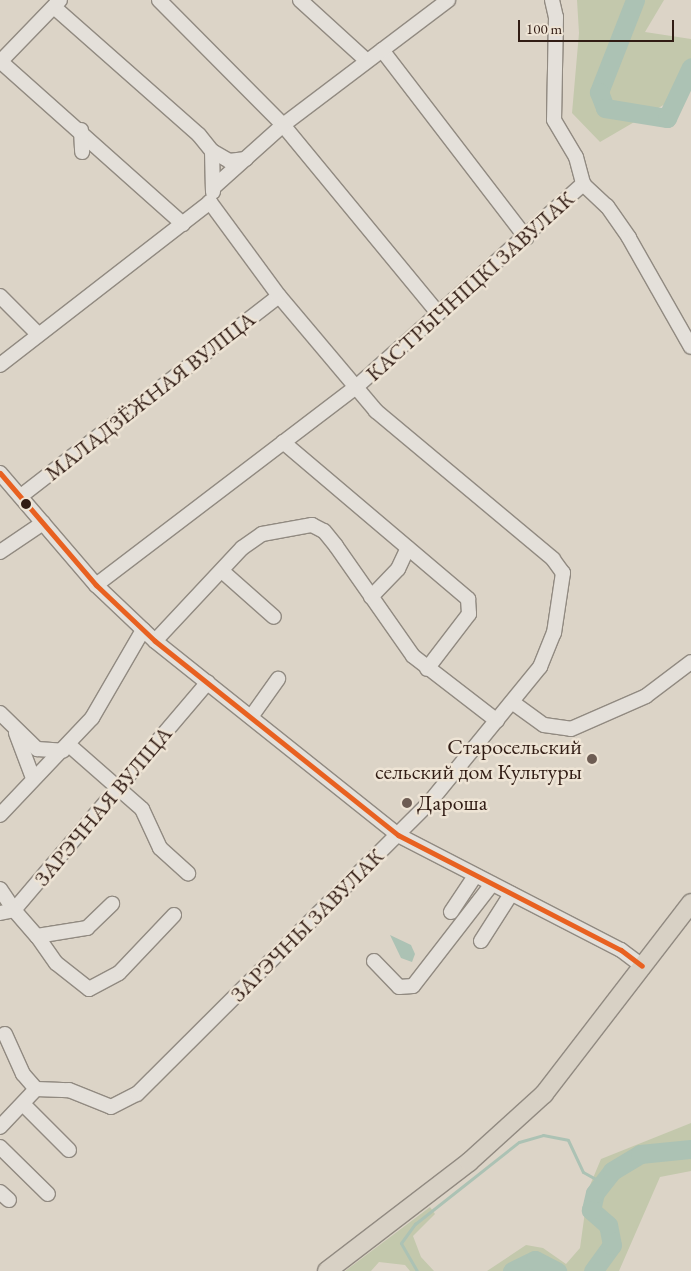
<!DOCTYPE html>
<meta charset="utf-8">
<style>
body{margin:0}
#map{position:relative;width:691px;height:1271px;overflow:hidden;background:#dcd4c7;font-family:"EB Garamond",serif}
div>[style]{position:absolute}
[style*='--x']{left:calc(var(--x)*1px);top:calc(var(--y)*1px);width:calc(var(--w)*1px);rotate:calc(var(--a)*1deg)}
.green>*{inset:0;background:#c3c8ac}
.water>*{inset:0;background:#acc2b4}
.stream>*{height:3px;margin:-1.5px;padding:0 1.5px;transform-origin:1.5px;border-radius:1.5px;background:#acc2b4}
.river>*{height:19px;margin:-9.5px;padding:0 9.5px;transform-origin:9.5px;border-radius:9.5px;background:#acc2b4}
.roads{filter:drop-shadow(1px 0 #918a81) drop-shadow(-1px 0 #918a81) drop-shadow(0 1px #918a81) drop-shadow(0 -1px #918a81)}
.minor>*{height:14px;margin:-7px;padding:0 7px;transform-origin:7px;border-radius:7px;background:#e4e0da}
.major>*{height:18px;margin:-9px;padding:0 9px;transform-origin:9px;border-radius:9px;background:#d8d1c5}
.bus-1>*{height:5px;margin:-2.5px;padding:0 2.5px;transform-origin:2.5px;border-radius:2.5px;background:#e86121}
.dots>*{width:14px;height:14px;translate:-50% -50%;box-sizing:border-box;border:2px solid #eee4d5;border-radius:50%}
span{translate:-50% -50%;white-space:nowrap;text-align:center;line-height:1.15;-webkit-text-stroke:5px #eee4d5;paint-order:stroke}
.street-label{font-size:22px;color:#311c14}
.poi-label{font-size:22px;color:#311c14}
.right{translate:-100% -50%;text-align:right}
.left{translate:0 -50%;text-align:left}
.scale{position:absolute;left:518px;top:20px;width:156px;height:22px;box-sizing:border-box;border:2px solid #311c14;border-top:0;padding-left:6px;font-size:15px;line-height:18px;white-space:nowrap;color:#311c14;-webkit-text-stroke:4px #eee4d5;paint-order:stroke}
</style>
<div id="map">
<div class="green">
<div style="clip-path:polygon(577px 0,664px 0,645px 32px,691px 39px,691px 89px,600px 142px,572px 113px,579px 33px)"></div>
<div style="clip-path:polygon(691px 1123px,691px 1171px,660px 1177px,619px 1271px,487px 1271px,526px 1245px,543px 1248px,566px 1264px,580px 1248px,588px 1190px,601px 1159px)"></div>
<div style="clip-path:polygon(430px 1207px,435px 1214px,413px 1236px,421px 1257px,434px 1271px,410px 1271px,405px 1265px,379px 1262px,371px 1271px,345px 1271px)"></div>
</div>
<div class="water">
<div style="clip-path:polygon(390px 935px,411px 945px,415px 954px,412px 962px,401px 958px)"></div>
</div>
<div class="stream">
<div style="--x:417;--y:1271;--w:32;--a:-120"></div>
<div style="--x:401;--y:1243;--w:24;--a:-54"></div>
<div style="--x:415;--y:1224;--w:132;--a:-38.3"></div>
<div style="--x:519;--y:1142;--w:25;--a:-16"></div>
<div style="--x:543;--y:1135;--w:25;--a:11"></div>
<div style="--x:568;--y:1140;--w:35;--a:65"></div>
<div style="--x:583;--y:1172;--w:23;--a:29"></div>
</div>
<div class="river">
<div style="--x:635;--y:0;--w:99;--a:111.4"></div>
<div style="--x:599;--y:92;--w:17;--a:69"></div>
<div style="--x:605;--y:108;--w:63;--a:9.2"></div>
<div style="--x:667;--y:118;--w:56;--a:-64.8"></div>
<div style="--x:512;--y:1271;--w:25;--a:-26"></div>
<div style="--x:535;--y:1260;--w:25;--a:27"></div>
<div style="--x:593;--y:1271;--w:32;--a:-54"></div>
<div style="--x:612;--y:1245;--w:20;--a:-101"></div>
<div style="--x:608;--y:1225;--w:23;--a:-139"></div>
<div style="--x:591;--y:1210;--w:17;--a:-77"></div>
<div style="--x:595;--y:1193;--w:28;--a:-52"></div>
<div style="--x:612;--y:1171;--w:33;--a:-31"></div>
<div style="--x:640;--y:1154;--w:51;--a:-5.6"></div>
</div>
<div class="roads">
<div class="minor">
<div style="--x:159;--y:0;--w:176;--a:45.2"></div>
<div style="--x:283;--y:125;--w:242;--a:50.5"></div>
<div style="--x:300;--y:0;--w:89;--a:42.3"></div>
<div style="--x:552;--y:0;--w:17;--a:77"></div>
<div style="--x:556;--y:17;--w:103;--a:91.1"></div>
<div style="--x:554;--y:120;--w:43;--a:59.3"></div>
<div style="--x:576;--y:157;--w:28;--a:75"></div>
<div style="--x:54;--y:7;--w:193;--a:41.4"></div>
<div style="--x:199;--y:135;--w:21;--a:51"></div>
<div style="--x:212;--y:151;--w:41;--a:88.6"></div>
<div style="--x:382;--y:50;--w:237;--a:52.5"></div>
<div style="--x:0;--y:61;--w:245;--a:41.7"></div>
<div style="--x:0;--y:62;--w:86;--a:-45.9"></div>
<div style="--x:81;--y:130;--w:22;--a:87"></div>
<div style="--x:212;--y:151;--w:20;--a:30"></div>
<div style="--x:229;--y:161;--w:17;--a:-7"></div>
<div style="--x:583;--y:184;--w:33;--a:43"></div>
<div style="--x:607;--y:206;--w:39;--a:55"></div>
<div style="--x:629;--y:238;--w:125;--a:60.4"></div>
<div style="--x:215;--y:186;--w:91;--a:-41.9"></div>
<div style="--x:283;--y:125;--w:207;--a:-37.1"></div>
<div style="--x:0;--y:296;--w:54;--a:45"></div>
<div style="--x:0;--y:365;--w:266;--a:-37.8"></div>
<div style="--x:283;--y:442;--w:243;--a:40.3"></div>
<div style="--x:468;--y:599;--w:15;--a:86"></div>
<div style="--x:469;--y:614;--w:69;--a:127.4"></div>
<div style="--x:0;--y:473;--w:148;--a:49.4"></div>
<div style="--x:96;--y:585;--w:81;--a:43.5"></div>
<div style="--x:155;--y:641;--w:311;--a:38.6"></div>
<div style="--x:398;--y:835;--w:251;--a:27.3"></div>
<div style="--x:621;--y:950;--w:26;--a:37"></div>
<div style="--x:21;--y:496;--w:326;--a:-37.8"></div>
<div style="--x:0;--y:552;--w:52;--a:-34"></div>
<div style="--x:222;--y:571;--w:69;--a:41.5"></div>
<div style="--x:96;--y:585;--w:327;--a:-37.3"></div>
<div style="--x:356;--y:387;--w:305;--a:-41.8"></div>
<div style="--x:371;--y:597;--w:39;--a:-46"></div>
<div style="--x:398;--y:569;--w:23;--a:-65"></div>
<div style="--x:155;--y:641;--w:127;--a:-46.9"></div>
<div style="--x:242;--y:548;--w:24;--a:-35"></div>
<div style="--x:262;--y:534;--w:51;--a:-10.2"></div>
<div style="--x:312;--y:525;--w:13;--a:27"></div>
<div style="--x:324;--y:531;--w:19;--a:51"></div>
<div style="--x:336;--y:546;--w:134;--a:55"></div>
<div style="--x:413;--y:656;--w:106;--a:37.7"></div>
<div style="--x:512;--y:702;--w:39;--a:36"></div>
<div style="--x:544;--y:725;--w:27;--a:8"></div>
<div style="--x:571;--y:729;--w:82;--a:-23.7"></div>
<div style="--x:646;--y:696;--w:56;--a:-37.1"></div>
<div style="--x:0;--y:713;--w:52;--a:44.2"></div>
<div style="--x:37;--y:749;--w:26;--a:4"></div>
<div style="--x:251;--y:717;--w:47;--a:-54.6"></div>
<div style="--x:16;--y:733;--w:48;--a:69.3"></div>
<div style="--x:69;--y:745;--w:97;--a:41.2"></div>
<div style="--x:142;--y:809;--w:43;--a:65.2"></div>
<div style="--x:160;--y:848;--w:38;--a:42"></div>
<div style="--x:0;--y:815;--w:134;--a:-46.5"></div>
<div style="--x:92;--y:718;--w:102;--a:-59.9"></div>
<div style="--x:0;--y:889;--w:25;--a:56"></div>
<div style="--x:14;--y:910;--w:299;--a:-49.6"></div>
<div style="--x:451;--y:912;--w:43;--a:-56.3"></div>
<div style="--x:0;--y:913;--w:14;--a:-12"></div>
<div style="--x:14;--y:910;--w:35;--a:49"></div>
<div style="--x:37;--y:936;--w:51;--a:-9.1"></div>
<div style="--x:87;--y:928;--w:35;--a:-44"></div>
<div style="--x:37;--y:936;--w:33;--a:55"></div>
<div style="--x:56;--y:963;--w:42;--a:38.2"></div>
<div style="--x:89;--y:989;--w:34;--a:-28"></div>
<div style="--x:119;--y:973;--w:80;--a:-46.5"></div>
<div style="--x:481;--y:941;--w:56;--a:-57.4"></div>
<div style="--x:374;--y:961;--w:36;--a:46"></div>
<div style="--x:399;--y:987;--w:14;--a:-4"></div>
<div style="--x:413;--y:986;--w:129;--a:-52.2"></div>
<div style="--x:5;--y:1034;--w:44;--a:65.8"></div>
<div style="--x:23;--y:1074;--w:20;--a:49"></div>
<div style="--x:23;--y:1104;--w:65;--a:45"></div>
<div style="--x:0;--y:1127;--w:52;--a:-46.5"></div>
<div style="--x:36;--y:1089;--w:33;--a:2"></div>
<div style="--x:69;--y:1090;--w:45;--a:22"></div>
<div style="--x:111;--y:1107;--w:29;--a:-27"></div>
<div style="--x:137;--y:1094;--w:412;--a:-44.9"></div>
<div style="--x:429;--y:803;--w:176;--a:-50.8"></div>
<div style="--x:540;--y:667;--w:37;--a:-68"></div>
<div style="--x:554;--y:633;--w:61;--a:-81.5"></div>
<div style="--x:563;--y:573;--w:17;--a:-126"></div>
<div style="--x:553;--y:559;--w:231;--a:-140.1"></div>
<div style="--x:376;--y:411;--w:150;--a:-130.1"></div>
<div style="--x:279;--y:296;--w:117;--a:-126.3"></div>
<div style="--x:0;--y:1147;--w:67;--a:44.4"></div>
<div style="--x:0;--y:1192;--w:12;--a:42"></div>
</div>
<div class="major">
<div style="--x:327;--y:1271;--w:179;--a:-37.5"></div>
<div style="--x:469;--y:1162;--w:101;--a:-42.2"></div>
<div style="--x:544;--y:1094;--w:241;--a:-52.4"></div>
</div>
</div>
<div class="bus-1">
<div style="--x:0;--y:473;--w:148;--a:49.4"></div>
<div style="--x:96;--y:585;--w:81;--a:43.5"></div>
<div style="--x:155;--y:641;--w:311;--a:38.6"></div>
<div style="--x:398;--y:835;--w:251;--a:27.3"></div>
<div style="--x:621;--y:950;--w:26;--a:37"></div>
</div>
<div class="dots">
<div style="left:26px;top:504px;background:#311c14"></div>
<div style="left:592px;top:759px;background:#6d5c53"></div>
<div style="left:407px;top:803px;background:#6d5c53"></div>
</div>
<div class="street-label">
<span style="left:470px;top:286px;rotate:-42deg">КАСТРЫЧНІЦКІ ЗАВУЛАК</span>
<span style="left:150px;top:396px;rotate:-38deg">МАЛАДЗЁЖНАЯ ВУЛІЦА</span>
<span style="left:103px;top:806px;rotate:-50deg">ЗАРЭЧНАЯ ВУЛІЦА</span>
<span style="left:307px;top:925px;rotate:-45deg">ЗАРЭЧНЫ ЗАВУЛАК</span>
</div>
<div class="poi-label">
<span class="right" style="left:582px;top:759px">Старосельский<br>сельский дом Культуры</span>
<span class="left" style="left:417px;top:803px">Дароша</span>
</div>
<div class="scale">100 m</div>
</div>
